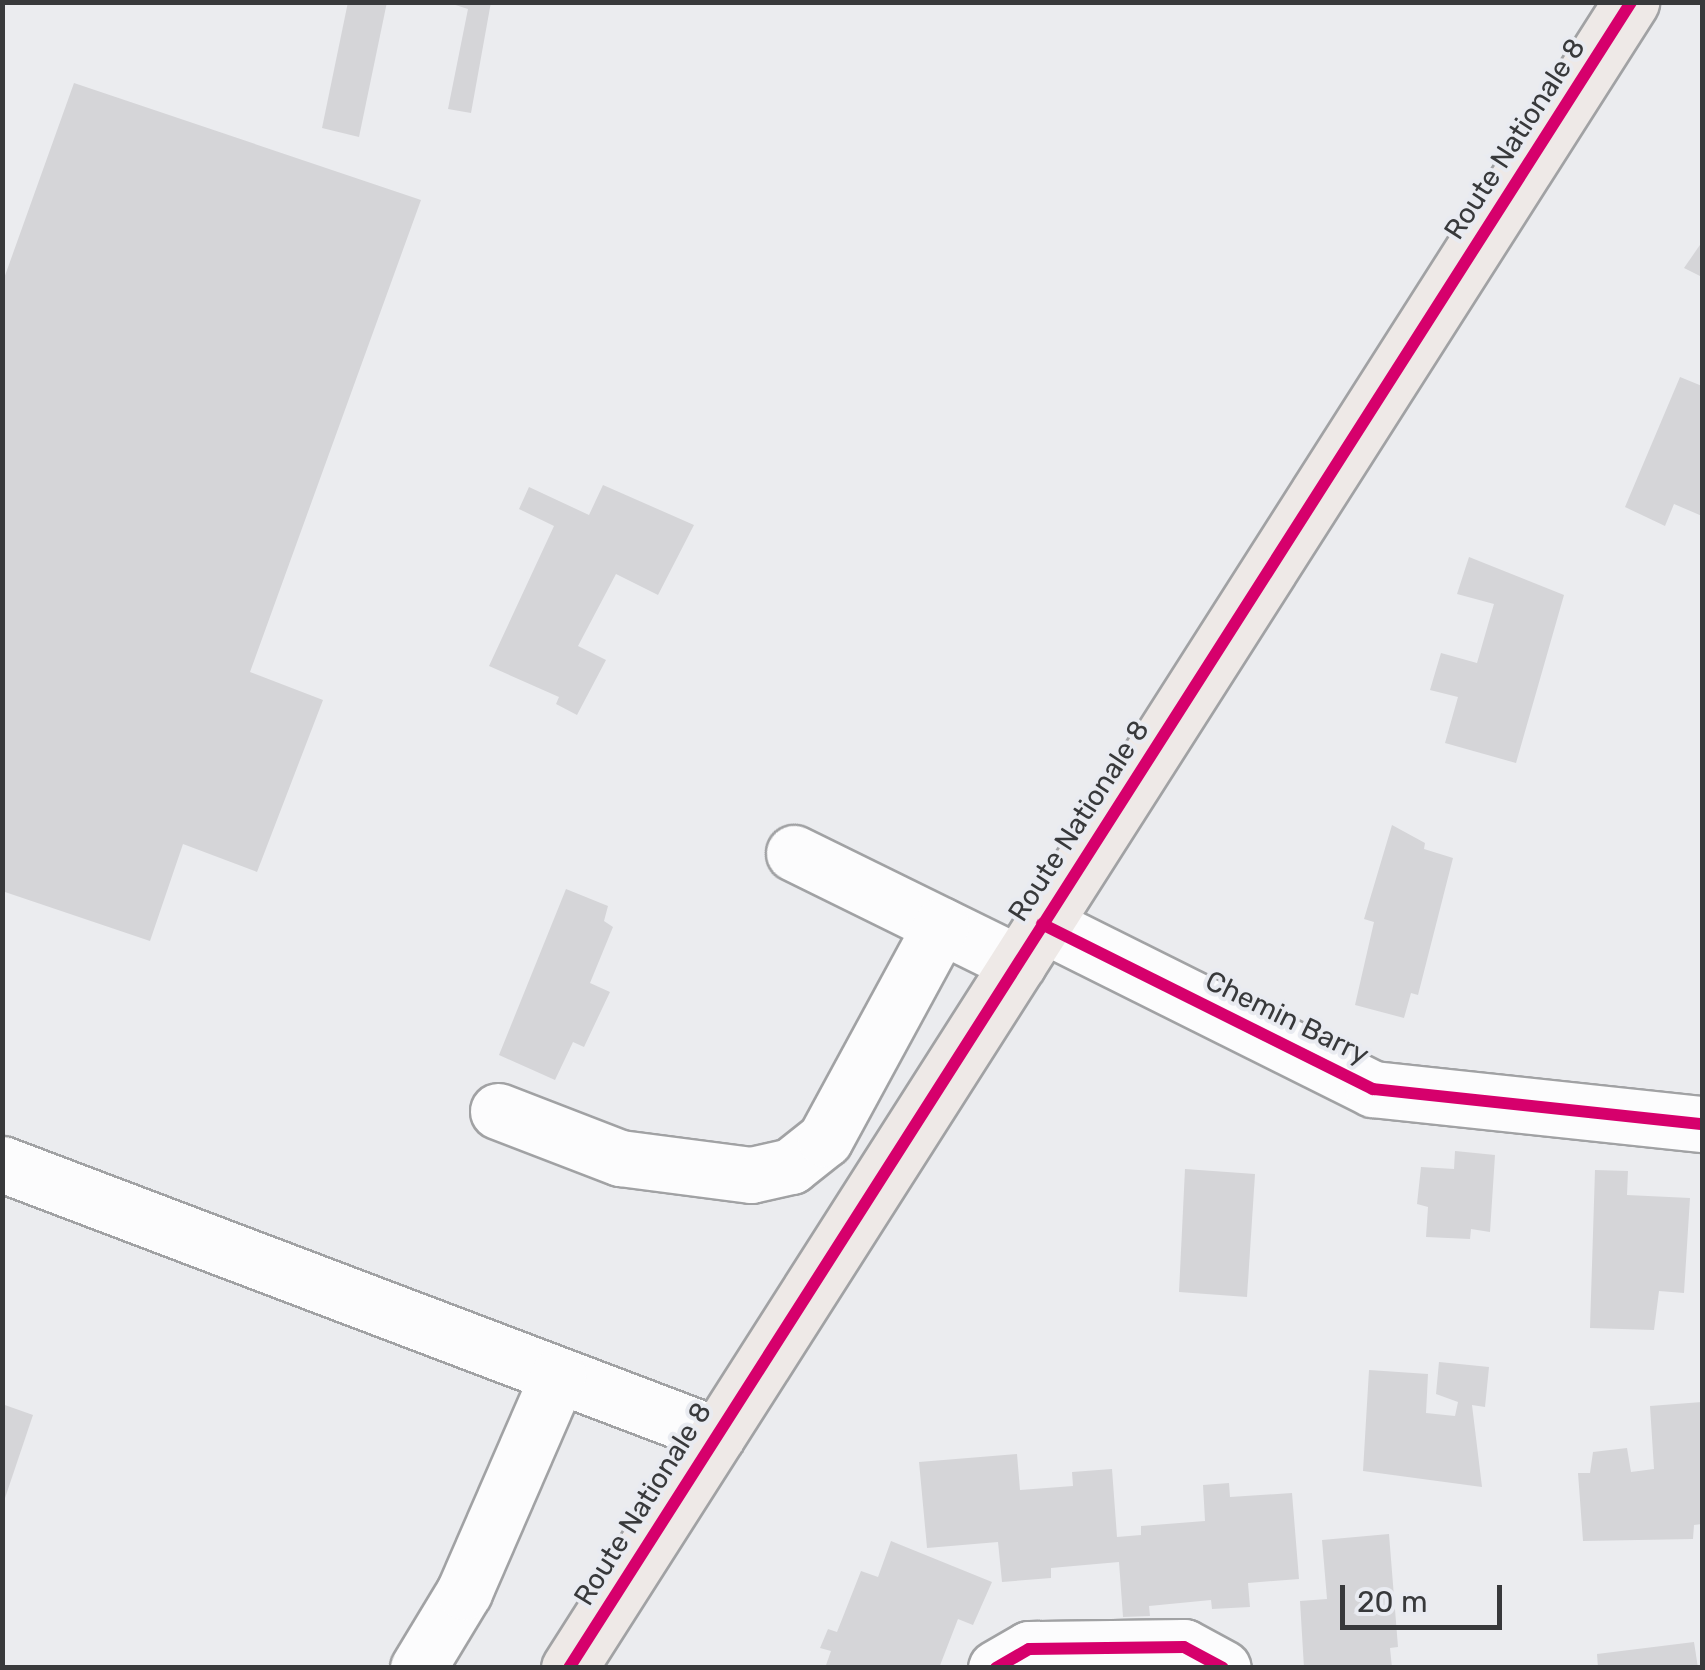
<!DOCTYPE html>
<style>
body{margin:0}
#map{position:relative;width:1705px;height:1670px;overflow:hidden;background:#ebecef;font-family:Rubik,sans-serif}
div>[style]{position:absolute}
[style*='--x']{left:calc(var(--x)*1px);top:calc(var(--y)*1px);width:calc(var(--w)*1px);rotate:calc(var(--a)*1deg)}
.building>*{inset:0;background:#d5d5d8}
.roads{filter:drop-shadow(2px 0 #a1a2a4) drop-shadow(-2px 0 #a1a2a4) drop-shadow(0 2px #a1a2a4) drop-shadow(0 -2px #a1a2a4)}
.minor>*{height:55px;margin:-27.5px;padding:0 27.5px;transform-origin:27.5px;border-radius:27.5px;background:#fcfcfd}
.major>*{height:55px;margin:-27.5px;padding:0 27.5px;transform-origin:27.5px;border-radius:27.5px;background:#eee9e7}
.cycleway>*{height:12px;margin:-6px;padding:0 6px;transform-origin:6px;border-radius:6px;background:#d6006c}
span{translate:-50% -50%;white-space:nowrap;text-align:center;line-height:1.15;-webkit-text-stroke:8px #e9ebf1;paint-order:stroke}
.street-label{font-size:28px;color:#38393b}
.frame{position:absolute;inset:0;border:5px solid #38393b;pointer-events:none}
.scale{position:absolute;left:1340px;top:1585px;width:162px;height:45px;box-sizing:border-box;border:5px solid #38393b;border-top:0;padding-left:12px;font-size:30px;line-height:35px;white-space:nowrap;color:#38393b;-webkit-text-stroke:8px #e9ebf1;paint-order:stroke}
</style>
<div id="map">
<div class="building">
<div style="clip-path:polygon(348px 2px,387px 2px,359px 137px,322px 128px)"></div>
<div style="clip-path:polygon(446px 2px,491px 2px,471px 113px,448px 109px,468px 9px)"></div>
<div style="clip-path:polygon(74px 83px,421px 200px,250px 672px,323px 700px,257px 872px,183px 844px,150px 941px,2px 891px,2px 284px)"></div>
<div style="clip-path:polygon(1702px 242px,1702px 277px,1684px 268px)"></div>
<div style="clip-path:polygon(1680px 377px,1702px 386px,1702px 516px,1674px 504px,1665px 526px,1625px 507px)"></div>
<div style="clip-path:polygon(603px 485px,694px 525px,658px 595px,616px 574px,578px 646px,606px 660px,577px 715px,556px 704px,559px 697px,489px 666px,554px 526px,519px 509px,529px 487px,589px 515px)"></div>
<div style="clip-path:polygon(1469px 557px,1564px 595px,1516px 763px,1445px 743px,1458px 697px,1430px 690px,1441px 653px,1477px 663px,1494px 604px,1457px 594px)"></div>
<div style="clip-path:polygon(1392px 825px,1425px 843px,1424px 849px,1453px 858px,1418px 995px,1411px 993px,1404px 1018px,1355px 1005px,1374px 922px,1364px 919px)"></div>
<div style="clip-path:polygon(566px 889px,608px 906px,604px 921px,613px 927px,590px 983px,610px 992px,584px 1047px,573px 1042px,555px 1080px,499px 1055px)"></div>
<div style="clip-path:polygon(1455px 1151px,1495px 1155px,1490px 1232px,1471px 1229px,1470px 1239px,1426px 1237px,1428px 1207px,1417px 1204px,1421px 1167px,1454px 1169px)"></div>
<div style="clip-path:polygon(1185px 1169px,1255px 1174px,1247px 1297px,1179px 1292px)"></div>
<div style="clip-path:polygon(1595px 1170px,1628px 1171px,1627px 1195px,1690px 1198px,1684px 1293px,1659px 1291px,1654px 1330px,1590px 1328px)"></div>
<div style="clip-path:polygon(1439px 1362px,1489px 1367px,1485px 1407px,1472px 1405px,1482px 1487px,1363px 1471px,1369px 1370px,1428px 1374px,1426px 1413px,1455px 1416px,1458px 1402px,1436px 1394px)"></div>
<div style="clip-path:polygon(1702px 1402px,1702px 1524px,1694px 1525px,1693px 1539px,1583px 1541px,1578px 1473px,1590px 1473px,1593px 1452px,1627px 1448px,1631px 1472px,1654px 1469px,1650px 1406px)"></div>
<div style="clip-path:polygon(2px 1404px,33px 1415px,3px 1504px,2px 1504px)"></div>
<div style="clip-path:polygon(1017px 1454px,1020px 1490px,1073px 1486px,1072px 1472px,1112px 1469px,1117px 1537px,1141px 1535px,1141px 1526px,1205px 1521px,1203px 1485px,1229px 1483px,1230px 1497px,1292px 1493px,1299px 1579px,1248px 1583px,1250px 1607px,1212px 1609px,1211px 1600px,1149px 1606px,1150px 1616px,1123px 1617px,1119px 1562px,1051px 1568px,1051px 1578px,1002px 1582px,998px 1542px,927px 1548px,919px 1462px)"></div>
<div style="clip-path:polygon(1389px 1534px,1398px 1647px,1390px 1648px,1392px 1668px,1304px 1668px,1300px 1601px,1327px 1599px,1322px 1540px)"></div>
<div style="clip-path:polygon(891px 1541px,992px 1582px,973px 1625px,958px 1619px,939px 1668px,825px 1668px,831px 1651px,820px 1648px,828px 1629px,837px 1632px,861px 1571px,878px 1577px)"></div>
<div style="clip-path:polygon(1694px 1642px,1698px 1668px,1598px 1668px,1597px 1654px)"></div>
</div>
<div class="roads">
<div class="minor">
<div style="--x:794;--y:853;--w:250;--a:26.2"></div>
<div style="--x:1042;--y:924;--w:370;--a:26.5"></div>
<div style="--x:1373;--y:1089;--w:331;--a:6.1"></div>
<div style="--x:498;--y:1111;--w:131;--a:21.1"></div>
<div style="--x:620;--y:1158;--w:132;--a:7.4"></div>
<div style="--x:751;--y:1175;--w:41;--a:-12.7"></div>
<div style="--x:791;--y:1166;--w:43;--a:-38.5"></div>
<div style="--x:825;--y:1139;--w:243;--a:-61.5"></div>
<div style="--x:2;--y:1164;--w:765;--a:20.76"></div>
<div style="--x:418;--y:1668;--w:89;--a:-58.8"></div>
<div style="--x:464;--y:1592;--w:236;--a:-66.5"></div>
<div style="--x:996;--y:1668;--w:38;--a:-30"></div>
<div style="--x:1029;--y:1649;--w:155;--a:-0.7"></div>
<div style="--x:1184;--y:1647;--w:44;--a:28.3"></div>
</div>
<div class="major">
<div style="--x:569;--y:1668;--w:1976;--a:-57.48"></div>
</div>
</div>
<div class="cycleway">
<div style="--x:1042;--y:924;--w:370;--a:26.5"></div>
<div style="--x:1373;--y:1089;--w:331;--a:6.1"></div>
<div style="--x:569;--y:1668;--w:1976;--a:-57.48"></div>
<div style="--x:996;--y:1668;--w:38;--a:-30"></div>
<div style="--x:1029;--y:1649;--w:155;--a:-0.7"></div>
<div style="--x:1184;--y:1647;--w:44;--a:28.3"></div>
</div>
<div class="street-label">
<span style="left:1515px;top:139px;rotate:-57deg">Route Nationale 8</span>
<span style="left:1079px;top:821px;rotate:-57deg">Route Nationale 8</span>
<span style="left:1287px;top:1018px;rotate:26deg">Chemin Barry</span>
<span style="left:643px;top:1504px;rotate:-58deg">Route Nationale 8</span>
</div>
<div class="frame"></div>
<div class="scale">20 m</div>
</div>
